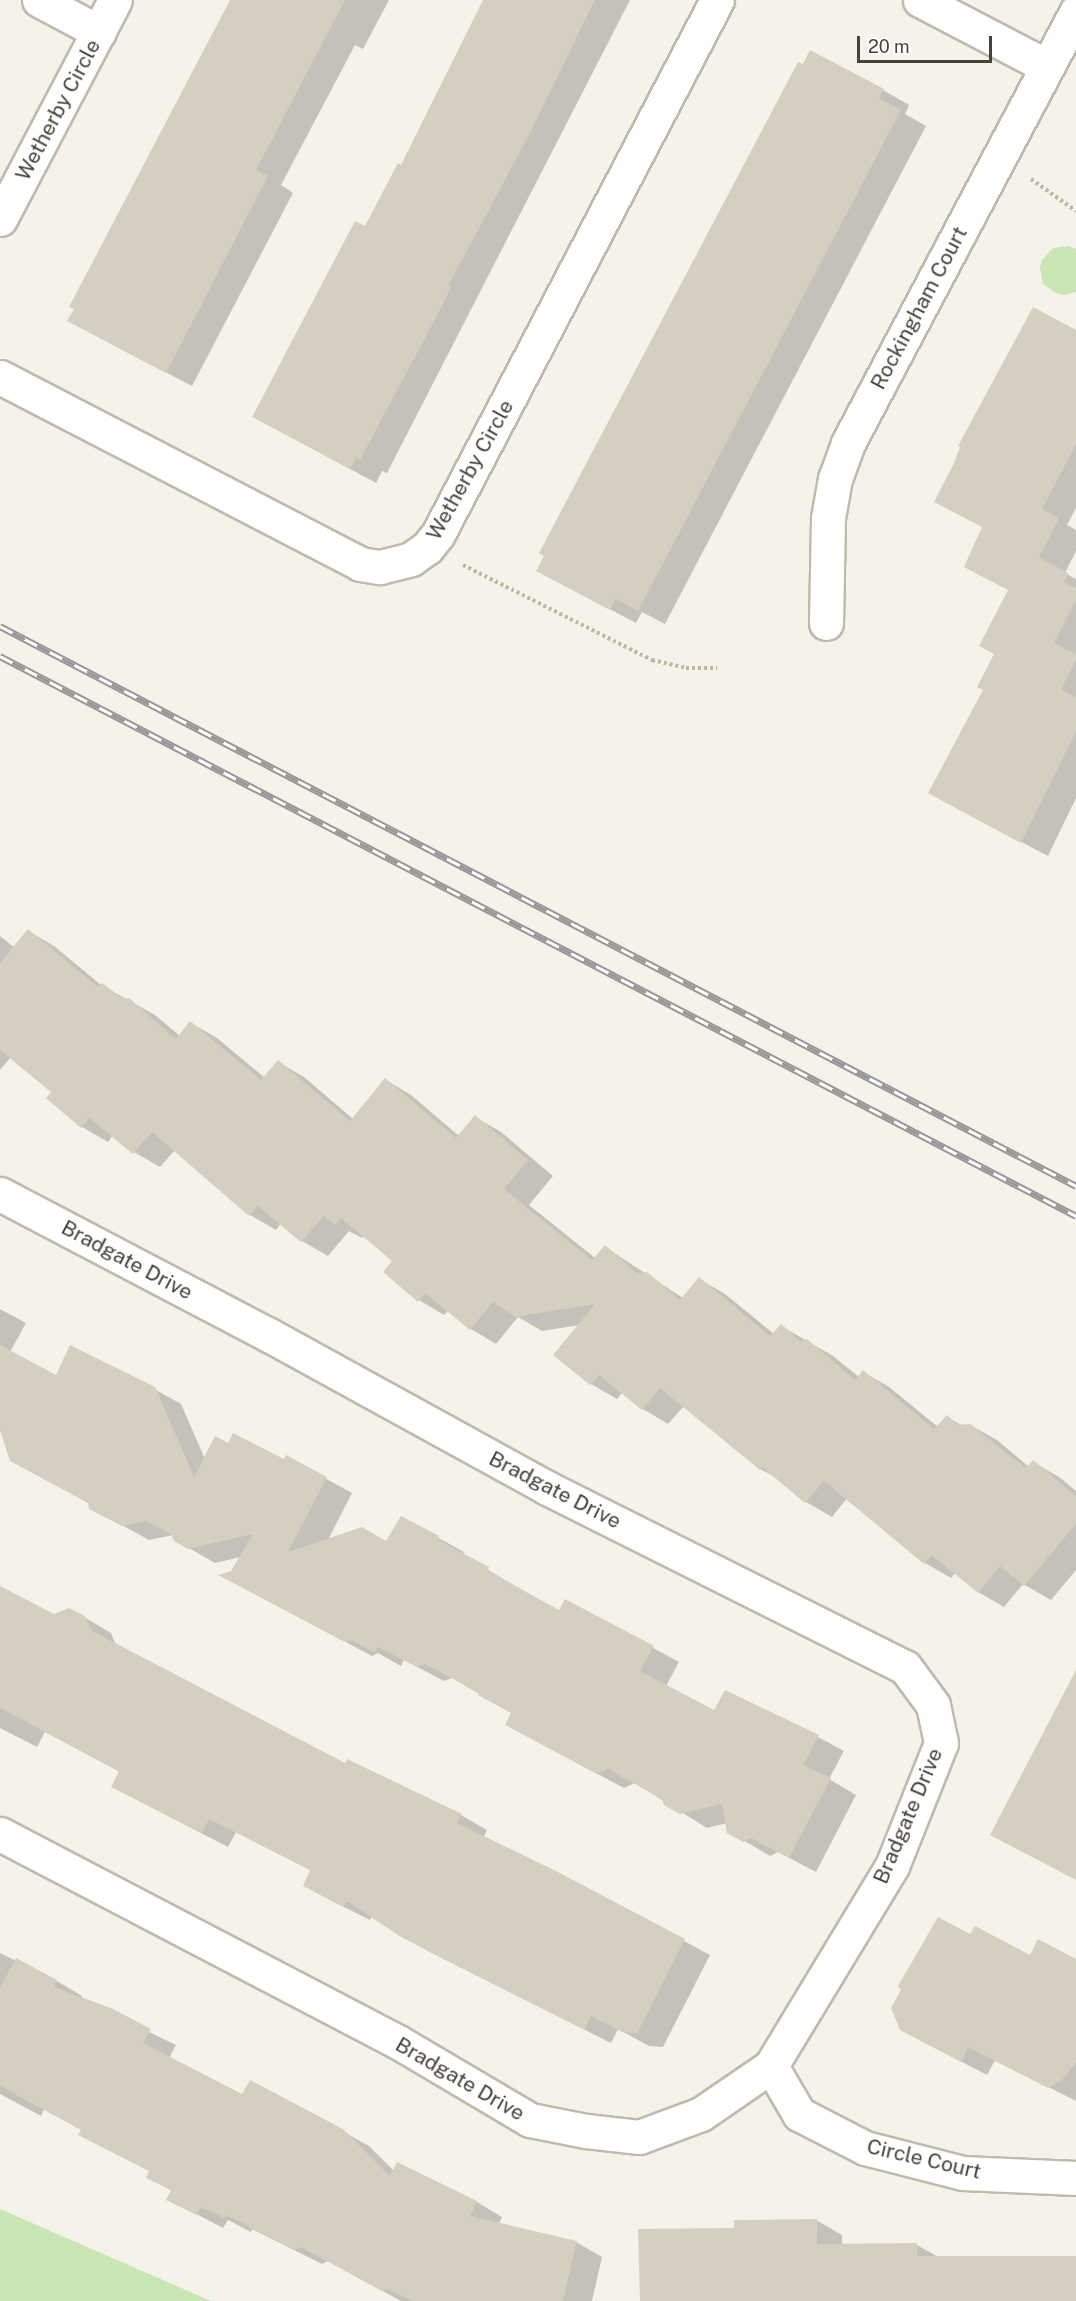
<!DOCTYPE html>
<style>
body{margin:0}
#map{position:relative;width:1076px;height:2301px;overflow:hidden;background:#f4f2e9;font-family:"Public Sans",sans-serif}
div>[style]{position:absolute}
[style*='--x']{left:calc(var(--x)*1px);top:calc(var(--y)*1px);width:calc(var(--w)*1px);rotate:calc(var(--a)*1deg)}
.green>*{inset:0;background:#cae6b4}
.shadow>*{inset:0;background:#0003}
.building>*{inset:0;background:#d5cfbf}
.path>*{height:4px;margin-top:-2px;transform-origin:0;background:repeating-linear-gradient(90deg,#c0b79e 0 3px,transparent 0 6px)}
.roads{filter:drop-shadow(2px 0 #bfbaac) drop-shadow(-2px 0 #bfbaac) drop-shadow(0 2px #bfbaac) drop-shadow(0 -2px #bfbaac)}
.minor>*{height:33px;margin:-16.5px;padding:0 16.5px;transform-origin:16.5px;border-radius:16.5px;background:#fff}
.rail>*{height:7px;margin-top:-3.5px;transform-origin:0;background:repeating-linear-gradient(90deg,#fff 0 14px,#979797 0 28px);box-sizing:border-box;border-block:2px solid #979797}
span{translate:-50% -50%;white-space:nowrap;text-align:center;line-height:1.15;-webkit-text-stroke:4.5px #fff;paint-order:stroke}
.street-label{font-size:21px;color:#474338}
.scale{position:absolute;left:857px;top:36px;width:135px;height:27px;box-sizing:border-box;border:3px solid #474338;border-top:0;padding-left:8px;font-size:18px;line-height:21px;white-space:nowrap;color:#474338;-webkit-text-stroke:4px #fff;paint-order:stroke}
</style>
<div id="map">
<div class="green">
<div style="clip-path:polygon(1069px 246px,1076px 249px,1076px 292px,1064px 295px,1056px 293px,1043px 284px,1040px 268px,1042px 260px,1053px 248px)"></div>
<div style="clip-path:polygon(0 2209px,211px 2301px,0 2301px)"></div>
</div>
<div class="shadow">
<div style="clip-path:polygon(235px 0,389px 0,363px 49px,355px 45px,281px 185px,293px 193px,192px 386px,95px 335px)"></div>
<div style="clip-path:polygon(485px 0,630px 0,387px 473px,382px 471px,376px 483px,254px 417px,402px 167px)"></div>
<div style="clip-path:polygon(883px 90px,909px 105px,905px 114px,926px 126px,665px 624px,642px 612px,636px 623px,564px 585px)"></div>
<div style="clip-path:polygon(1076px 332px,1076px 508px,1067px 525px,1076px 530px,1076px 551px,1065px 573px,1076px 579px,1076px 798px,1048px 856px,956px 808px)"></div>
<div style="clip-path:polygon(28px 931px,54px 946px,101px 985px,155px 1015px,180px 1036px,191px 1023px,217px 1038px,265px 1078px,278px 1062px,304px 1077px,353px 1119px,386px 1080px,411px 1095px,459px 1136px,475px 1117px,501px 1132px,553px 1176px,529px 1205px,595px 1258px,605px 1247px,683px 1298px,699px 1279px,725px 1294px,774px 1334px,781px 1326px,833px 1356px,859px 1377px,863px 1372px,889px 1387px,938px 1427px,947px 1417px,963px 1426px,970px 1425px,997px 1440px,1029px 1467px,1033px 1462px,1059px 1477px,1076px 1491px,1076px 1570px,1051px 1600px,1023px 1584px,1004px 1607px,978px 1592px,955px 1573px,951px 1578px,925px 1563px,847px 1498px,832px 1517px,806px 1502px,779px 1479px,760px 1469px,684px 1406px,668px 1424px,643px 1409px,622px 1393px,617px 1399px,591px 1384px,556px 1355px,580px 1325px,542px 1331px,518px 1317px,496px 1344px,471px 1329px,449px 1310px,444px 1315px,419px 1300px,394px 1261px,364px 1236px,362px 1238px,349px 1231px,328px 1256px,302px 1241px,281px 1223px,276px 1230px,250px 1215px,175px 1150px,160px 1167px,134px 1152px,113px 1135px,108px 1142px,82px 1127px,48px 1098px,53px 1092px,11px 1057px,0 1070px,0 936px,15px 948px)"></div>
<div style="clip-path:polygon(0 1309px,26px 1323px,10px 1352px,56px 1377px,154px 1389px,181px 1404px,205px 1459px,229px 1445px,284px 1461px,286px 1457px,352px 1493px,328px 1540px,387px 1543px,402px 1518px,464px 1552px,463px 1555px,559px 1612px,653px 1648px,679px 1662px,666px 1686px,715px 1712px,818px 1737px,844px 1751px,829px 1779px,856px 1795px,816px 1872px,778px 1852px,770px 1856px,755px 1847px,728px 1832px,727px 1823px,707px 1828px,635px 1783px,624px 1788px,532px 1739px,513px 1713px,452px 1678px,444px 1681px,404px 1660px,401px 1666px,378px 1653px,372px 1656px,246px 1589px,232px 1572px,241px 1557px,215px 1563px,175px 1540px,173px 1535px,149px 1540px,91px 1508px,89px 1504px,2px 1430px,0 1433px)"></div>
<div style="clip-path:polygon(0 1587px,54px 1615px,84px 1617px,111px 1633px,116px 1646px,346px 1765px,461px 1815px,487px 1830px,483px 1838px,556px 1872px,710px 1955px,663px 2047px,649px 2046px,618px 2029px,611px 2043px,428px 1951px,372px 1916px,370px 1920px,330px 1900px,312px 1871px,236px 1832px,228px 1847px,139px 1801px,120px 1772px,45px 1732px,37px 1747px,0 1728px)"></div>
<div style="clip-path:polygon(971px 1936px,1030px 1957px,1076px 1961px,1076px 2101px,995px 2060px,987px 2075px,928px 2044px)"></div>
<div style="clip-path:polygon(0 1953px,57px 1981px,82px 1996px,81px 1999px,176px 2045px,169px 2058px,243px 2096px,342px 2131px,369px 2146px,394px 2171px,398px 2164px,477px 2202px,502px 2217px,499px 2224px,576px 2242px,602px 2257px,592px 2301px,401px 2301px,328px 2261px,322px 2264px,252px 2229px,251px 2232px,228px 2220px,223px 2228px,168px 2199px,172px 2191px,148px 2177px,151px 2172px,80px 2135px,83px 2130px,44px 2109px,41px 2116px,0 2094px)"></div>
<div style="clip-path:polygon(816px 2220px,842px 2235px,842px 2245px,917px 2245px,940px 2258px,1076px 2258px,1076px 2301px,641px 2301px,736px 2229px)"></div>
</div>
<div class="building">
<div style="clip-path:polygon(230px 0,345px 0,256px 170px,268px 176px,166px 373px,67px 321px,74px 309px,69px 307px)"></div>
<div style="clip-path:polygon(483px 0,595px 0,529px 135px,448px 286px,451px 287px,441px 308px,360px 460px,356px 458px,350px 469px,252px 417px,355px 221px,365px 226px,398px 163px,401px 165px)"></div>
<div style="clip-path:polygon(810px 50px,884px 89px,879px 98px,901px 110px,638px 611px,616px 599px,610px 610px,536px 571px,544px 556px,539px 553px,798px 62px,803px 64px)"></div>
<div style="clip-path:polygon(1033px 307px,1076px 330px,1076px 444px,1042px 509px,1059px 518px,1039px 557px,1068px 573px,1064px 582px,1076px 588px,1076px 601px,1054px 643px,1076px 654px,1076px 660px,1061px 689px,1076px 697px,1076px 731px,1021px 843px,928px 793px,983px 690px,977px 687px,994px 654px,979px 646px,1008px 590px,964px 567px,982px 527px,934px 502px,954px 463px,960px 447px,958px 446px)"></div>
<div style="clip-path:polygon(28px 929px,98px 987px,102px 983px,123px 999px,129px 998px,176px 1039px,190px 1021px,261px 1080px,278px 1060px,350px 1121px,385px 1078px,456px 1138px,475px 1115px,528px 1160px,504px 1189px,592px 1260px,605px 1245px,637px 1273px,647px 1272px,680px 1300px,699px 1277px,770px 1336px,781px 1324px,800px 1341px,807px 1339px,855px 1380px,863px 1370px,934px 1429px,947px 1415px,958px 1425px,970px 1424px,1026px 1468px,1033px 1460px,1076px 1496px,1076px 1524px,1024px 1586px,1000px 1566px,978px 1593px,932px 1555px,924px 1564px,824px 1481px,805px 1503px,762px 1467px,760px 1470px,660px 1388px,642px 1410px,599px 1375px,590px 1385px,553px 1355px,595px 1304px,515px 1317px,493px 1302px,470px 1330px,425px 1293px,418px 1302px,383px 1272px,392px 1261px,341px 1218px,335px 1225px,324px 1216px,301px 1242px,258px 1206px,249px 1216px,152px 1132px,133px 1154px,89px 1118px,81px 1128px,46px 1098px,51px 1092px,0 1050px,0 963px)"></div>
<div style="clip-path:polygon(0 1345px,56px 1375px,70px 1345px,155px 1387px,194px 1477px,215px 1436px,228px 1443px,233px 1433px,284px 1459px,286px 1455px,327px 1477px,288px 1552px,362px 1527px,386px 1541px,401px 1516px,439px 1536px,438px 1540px,489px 1567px,488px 1571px,559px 1610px,565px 1599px,654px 1646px,640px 1671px,714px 1710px,725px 1690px,819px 1735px,803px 1765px,831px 1778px,789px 1858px,751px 1838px,743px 1842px,727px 1833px,722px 1804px,680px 1814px,664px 1805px,662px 1799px,608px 1769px,597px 1774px,505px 1725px,511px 1713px,478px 1695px,480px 1693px,425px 1664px,417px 1667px,378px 1647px,375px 1653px,351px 1640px,345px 1642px,218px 1575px,231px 1571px,253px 1534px,188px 1549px,174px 1541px,171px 1534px,146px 1521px,122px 1526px,89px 1509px,88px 1503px,10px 1461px,0 1430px)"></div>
<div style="clip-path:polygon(0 1586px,54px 1614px,69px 1608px,85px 1616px,92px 1631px,345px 1763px,347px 1759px,462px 1814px,457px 1823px,556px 1871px,685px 1939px,637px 2033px,622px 2032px,591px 2016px,585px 2030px,401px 1937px,347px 1901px,343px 1907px,303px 1886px,310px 1870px,209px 1819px,202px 1833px,111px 1787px,119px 1771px,0 1708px)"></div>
<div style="clip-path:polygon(1076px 1670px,1076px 1880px,990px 1835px)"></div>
<div style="clip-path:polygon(938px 1917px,970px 1934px,975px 1926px,1030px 1955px,1038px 1939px,1076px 1959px,1076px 2062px,1062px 2080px,1048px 2088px,968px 2047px,961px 2062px,900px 2030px,891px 2008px,901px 1990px,898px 1986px)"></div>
<div style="clip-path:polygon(16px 1958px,57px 1980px,54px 1987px,113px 2009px,151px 2029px,143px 2043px,242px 2094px,250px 2080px,343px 2129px,390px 2176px,397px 2162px,477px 2201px,470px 2216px,577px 2241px,563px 2301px,412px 2301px,388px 2289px,382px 2291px,301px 2247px,295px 2250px,226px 2215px,224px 2218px,201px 2207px,197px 2215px,166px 2200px,171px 2190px,146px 2178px,149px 2171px,78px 2135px,81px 2130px,0 2086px,0 1988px)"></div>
<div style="clip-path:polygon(817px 2219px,817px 2244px,917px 2243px,917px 2256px,1076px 2256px,1076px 2301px,640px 2301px,638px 2229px,734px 2228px,734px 2220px)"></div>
</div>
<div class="path">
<div style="--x:1031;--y:179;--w:55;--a:35.4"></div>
<div style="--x:463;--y:565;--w:212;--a:26.7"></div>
<div style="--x:652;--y:660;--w:35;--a:13"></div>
<div style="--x:686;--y:668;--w:31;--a:0"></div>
</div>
<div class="roads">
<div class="minor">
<div style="--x:39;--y:0;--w:68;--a:28.1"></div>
<div style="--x:920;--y:0;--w:142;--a:27.6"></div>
<div style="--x:0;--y:219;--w:247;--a:-62.3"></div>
<div style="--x:0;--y:377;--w:406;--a:27.4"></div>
<div style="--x:360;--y:564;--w:20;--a:9"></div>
<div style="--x:380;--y:567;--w:32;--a:-14"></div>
<div style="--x:411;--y:559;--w:19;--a:-35"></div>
<div style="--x:427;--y:548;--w:18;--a:-52"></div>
<div style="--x:438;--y:534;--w:602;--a:-62.41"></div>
<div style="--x:826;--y:623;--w:105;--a:-88.9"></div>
<div style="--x:828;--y:518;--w:40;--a:-80"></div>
<div style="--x:835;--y:479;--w:38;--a:-70"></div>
<div style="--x:848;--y:443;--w:488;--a:-62.1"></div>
<div style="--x:0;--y:1194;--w:304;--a:27.7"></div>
<div style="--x:269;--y:1335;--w:317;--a:28.8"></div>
<div style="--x:547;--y:1488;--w:400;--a:26.6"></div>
<div style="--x:905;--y:1667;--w:47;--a:53.6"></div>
<div style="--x:933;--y:1705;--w:39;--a:78"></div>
<div style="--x:941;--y:1743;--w:132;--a:111.7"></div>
<div style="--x:892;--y:1866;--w:234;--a:121.2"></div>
<div style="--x:771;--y:2066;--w:85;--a:145.6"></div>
<div style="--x:701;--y:2114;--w:66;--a:159.6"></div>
<div style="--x:639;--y:2137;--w:53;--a:-173.5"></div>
<div style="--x:586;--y:2131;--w:57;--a:-168.9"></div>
<div style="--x:530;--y:2120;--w:153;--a:-149.4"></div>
<div style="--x:398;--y:2042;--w:449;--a:-152.4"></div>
<div style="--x:771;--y:2066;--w:56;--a:59.7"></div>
<div style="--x:799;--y:2114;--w:74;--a:27.3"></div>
<div style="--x:865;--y:2148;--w:101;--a:14.3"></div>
<div style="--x:963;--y:2173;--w:113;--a:2.5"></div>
</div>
</div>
<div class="rail">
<div style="--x:0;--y:626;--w:1213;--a:27.49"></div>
<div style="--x:0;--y:656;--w:1213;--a:27.49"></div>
</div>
<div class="street-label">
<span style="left:58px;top:110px;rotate:-62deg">Wetherby Circle</span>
<span style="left:919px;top:308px;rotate:-62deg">Rockingham Court</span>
<span style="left:470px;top:470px;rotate:-61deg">Wetherby Circle</span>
<span style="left:127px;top:1260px;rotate:28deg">Bradgate Drive</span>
<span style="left:555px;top:1490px;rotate:27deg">Bradgate Drive</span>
<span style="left:908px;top:1816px;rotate:-67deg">Bradgate Drive</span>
<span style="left:460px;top:2079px;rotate:30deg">Bradgate Drive</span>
<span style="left:924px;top:2159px;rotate:13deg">Circle Court</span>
</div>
<div class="scale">20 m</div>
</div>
